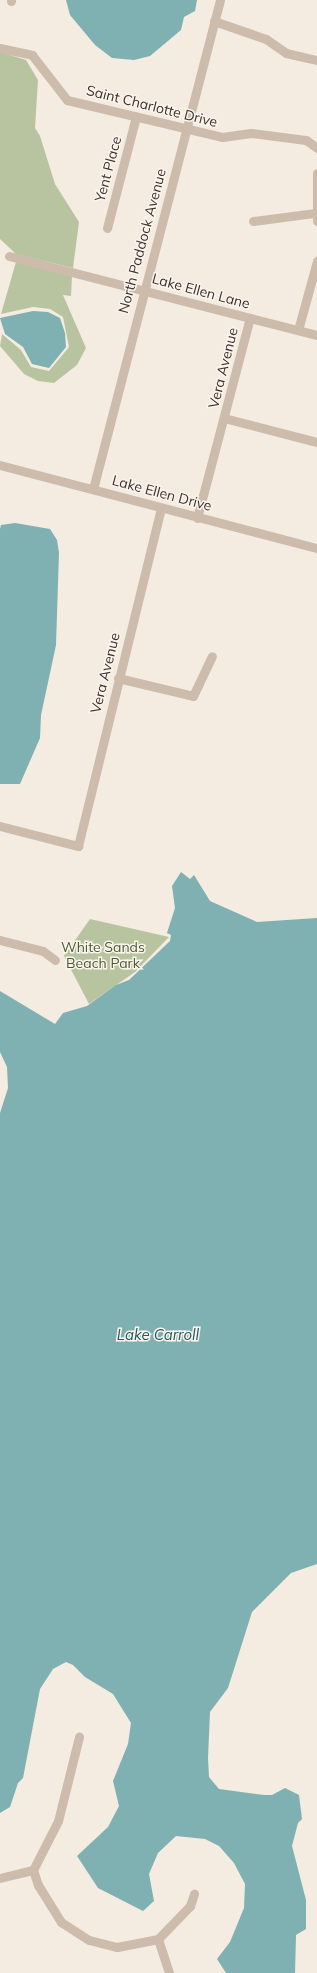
<!DOCTYPE html>
<style>
body{margin:0}
#map{position:relative;width:317px;height:1973px;overflow:hidden;background:#f4ebe1;font-family:Mulish,sans-serif}
div>[style]{position:absolute}
[style*='--x']{left:calc(var(--x)*1px);top:calc(var(--y)*1px);width:calc(var(--w)*1px);rotate:calc(var(--a)*1deg)}
.green>*{inset:0;background:#b8c4a0}
.water>*{inset:0;background:#7fb0b2}
.minor>*{height:9px;margin:-4.5px;padding:0 4.5px;transform-origin:4.5px;border-radius:4.5px;background:#cdbbac}
span{translate:-50% -50%;white-space:nowrap;text-align:center;line-height:1.15;-webkit-text-stroke:3px #fbf5ee;paint-order:stroke}
.street-label{font-size:14px;color:#3b302b}
.park-label{font-size:14px;color:#4a5a2e}
.water-label{font-size:15px;color:#1f5a5e;font-style:italic}
</style>
<div id="map">
<div class="green">
<div style="clip-path:polygon(0 52px,26px 60px,38px 80px,35px 128px,40px 136px,55px 184px,79px 222px,73px 268px,16px 254px,0 239px)"></div>
<div style="clip-path:polygon(16px 262px,72px 276px,71px 296px,63px 295px,86px 348px,77px 365px,54px 383px,38px 381px,24px 374px,0 346px,2px 334px,21px 350px,31px 367px,49px 371px,69px 347px,63px 317px,50px 309px,33px 307px,1px 314px)"></div>
<div style="clip-path:polygon(90px 919px,169px 937px,135px 972px,89px 1004px,64px 956px)"></div>
</div>
<div class="water">
<div style="clip-path:polygon(66px 0,197px 0,195px 11px,184px 17px,181px 30px,150px 56px,134px 60px,112px 58px,95px 45px,70px 15px)"></div>
<div style="clip-path:polygon(33px 311px,48px 312px,60px 318px,65px 333px,66px 347px,49px 368px,32px 364px,23px 347px,5px 334px,0 318px)"></div>
<div style="clip-path:polygon(15px 523px,50px 529px,57px 540px,59px 553px,56px 645px,41px 715px,40px 738px,20px 784px,0 784px,0 529px,1px 525px)"></div>
<div style="clip-path:polygon(181px 872px,190px 879px,194px 875px,210px 901px,257px 922px,317px 918px,317px 1564px,291px 1573px,252px 1612px,228px 1688px,210px 1712px,208px 1758px,209px 1777px,219px 1789px,264px 1795px,272px 1795px,285px 1788px,299px 1795px,302px 1819px,298px 1823px,292px 1846px,306px 1900px,306px 1929px,296px 1935px,295px 1973px,226px 1973px,217px 1959px,230px 1942px,244px 1908px,245px 1884px,234px 1863px,219px 1846px,205px 1839px,176px 1836px,158px 1853px,149px 1874px,154px 1901px,143px 1911px,98px 1888px,77px 1856px,108px 1827px,119px 1806px,113px 1781px,128px 1744px,131px 1723px,113px 1694px,85px 1677px,73px 1665px,66px 1662px,53px 1669px,40px 1689px,23px 1778px,18px 1783px,10px 1807px,0 1813px,0 1113px,8px 1088px,7px 1067px,0 1052px,0 991px,55px 1024px,63px 1013px,87px 1006px,116px 985px,129px 980px,170px 941px,171px 935px,167px 933px,175px 908px,172px 886px)"></div>
</div>
<div class="minor">
<div style="--x:11;--y:1;--w:1;--a:-90"></div>
<div style="--x:214;--y:21;--w:55;--a:19.1"></div>
<div style="--x:266;--y:39;--w:24;--a:35"></div>
<div style="--x:286;--y:53;--w:32;--a:13"></div>
<div style="--x:0;--y:48;--w:33;--a:12"></div>
<div style="--x:32;--y:55;--w:57;--a:52.1"></div>
<div style="--x:67;--y:100;--w:159;--a:13.4"></div>
<div style="--x:222;--y:137;--w:29;--a:-8"></div>
<div style="--x:251;--y:133;--w:55;--a:7.3"></div>
<div style="--x:306;--y:140;--w:14;--a:36"></div>
<div style="--x:317;--y:173;--w:48;--a:90"></div>
<div style="--x:253;--y:221;--w:63;--a:-7.4"></div>
<div style="--x:107;--y:228;--w:115;--a:-75.4"></div>
<div style="--x:9;--y:256;--w:318;--a:14.4"></div>
<div style="--x:298;--y:330;--w:72;--a:-74.6"></div>
<div style="--x:224;--y:418;--w:96;--a:14.5"></div>
<div style="--x:0;--y:465;--w:328;--a:14.7"></div>
<div style="--x:93;--y:489;--w:505;--a:-75.44"></div>
<div style="--x:197;--y:518;--w:207;--a:-75.2"></div>
<div style="--x:118;--y:678;--w:77;--a:13.5"></div>
<div style="--x:193;--y:696;--w:44;--a:-64.6"></div>
<div style="--x:0;--y:826;--w:81;--a:14.4"></div>
<div style="--x:78;--y:846;--w:348;--a:-76.2"></div>
<div style="--x:0;--y:940;--w:44;--a:14.3"></div>
<div style="--x:43;--y:951;--w:15;--a:37"></div>
<div style="--x:33;--y:1870;--w:16;--a:72"></div>
<div style="--x:38;--y:1885;--w:44;--a:58.1"></div>
<div style="--x:61;--y:1922;--w:33;--a:33"></div>
<div style="--x:89;--y:1940;--w:29;--a:14"></div>
<div style="--x:117;--y:1947;--w:42;--a:-11"></div>
<div style="--x:158;--y:1939;--w:46;--a:-45.9"></div>
<div style="--x:190;--y:1906;--w:13;--a:-72"></div>
<div style="--x:0;--y:1878;--w:34;--a:-14"></div>
<div style="--x:33;--y:1870;--w:55;--a:-63"></div>
<div style="--x:58;--y:1821;--w:87;--a:-76"></div>
<div style="--x:158;--y:1939;--w:36;--a:72"></div>
</div>
<div class="street-label">
<span style="left:152px;top:106px;rotate:14deg">Saint Charlotte Drive</span>
<span style="left:108px;top:169px;rotate:-75deg">Yent Place</span>
<span style="left:142px;top:241px;rotate:-75deg">North Paddock Avenue</span>
<span style="left:201px;top:291px;rotate:15deg">Lake Ellen Lane</span>
<span style="left:223px;top:368px;rotate:-76deg">Vera Avenue</span>
<span style="left:162px;top:493px;rotate:15deg">Lake Ellen Drive</span>
<span style="left:105px;top:673px;rotate:-76deg">Vera Avenue</span>
</div>
<div class="park-label">
<span style="left:103px;top:955px">White Sands<br>Beach Park</span>
</div>
<div class="water-label">
<span style="left:158px;top:1335px">Lake Carroll</span>
</div>
</div>
